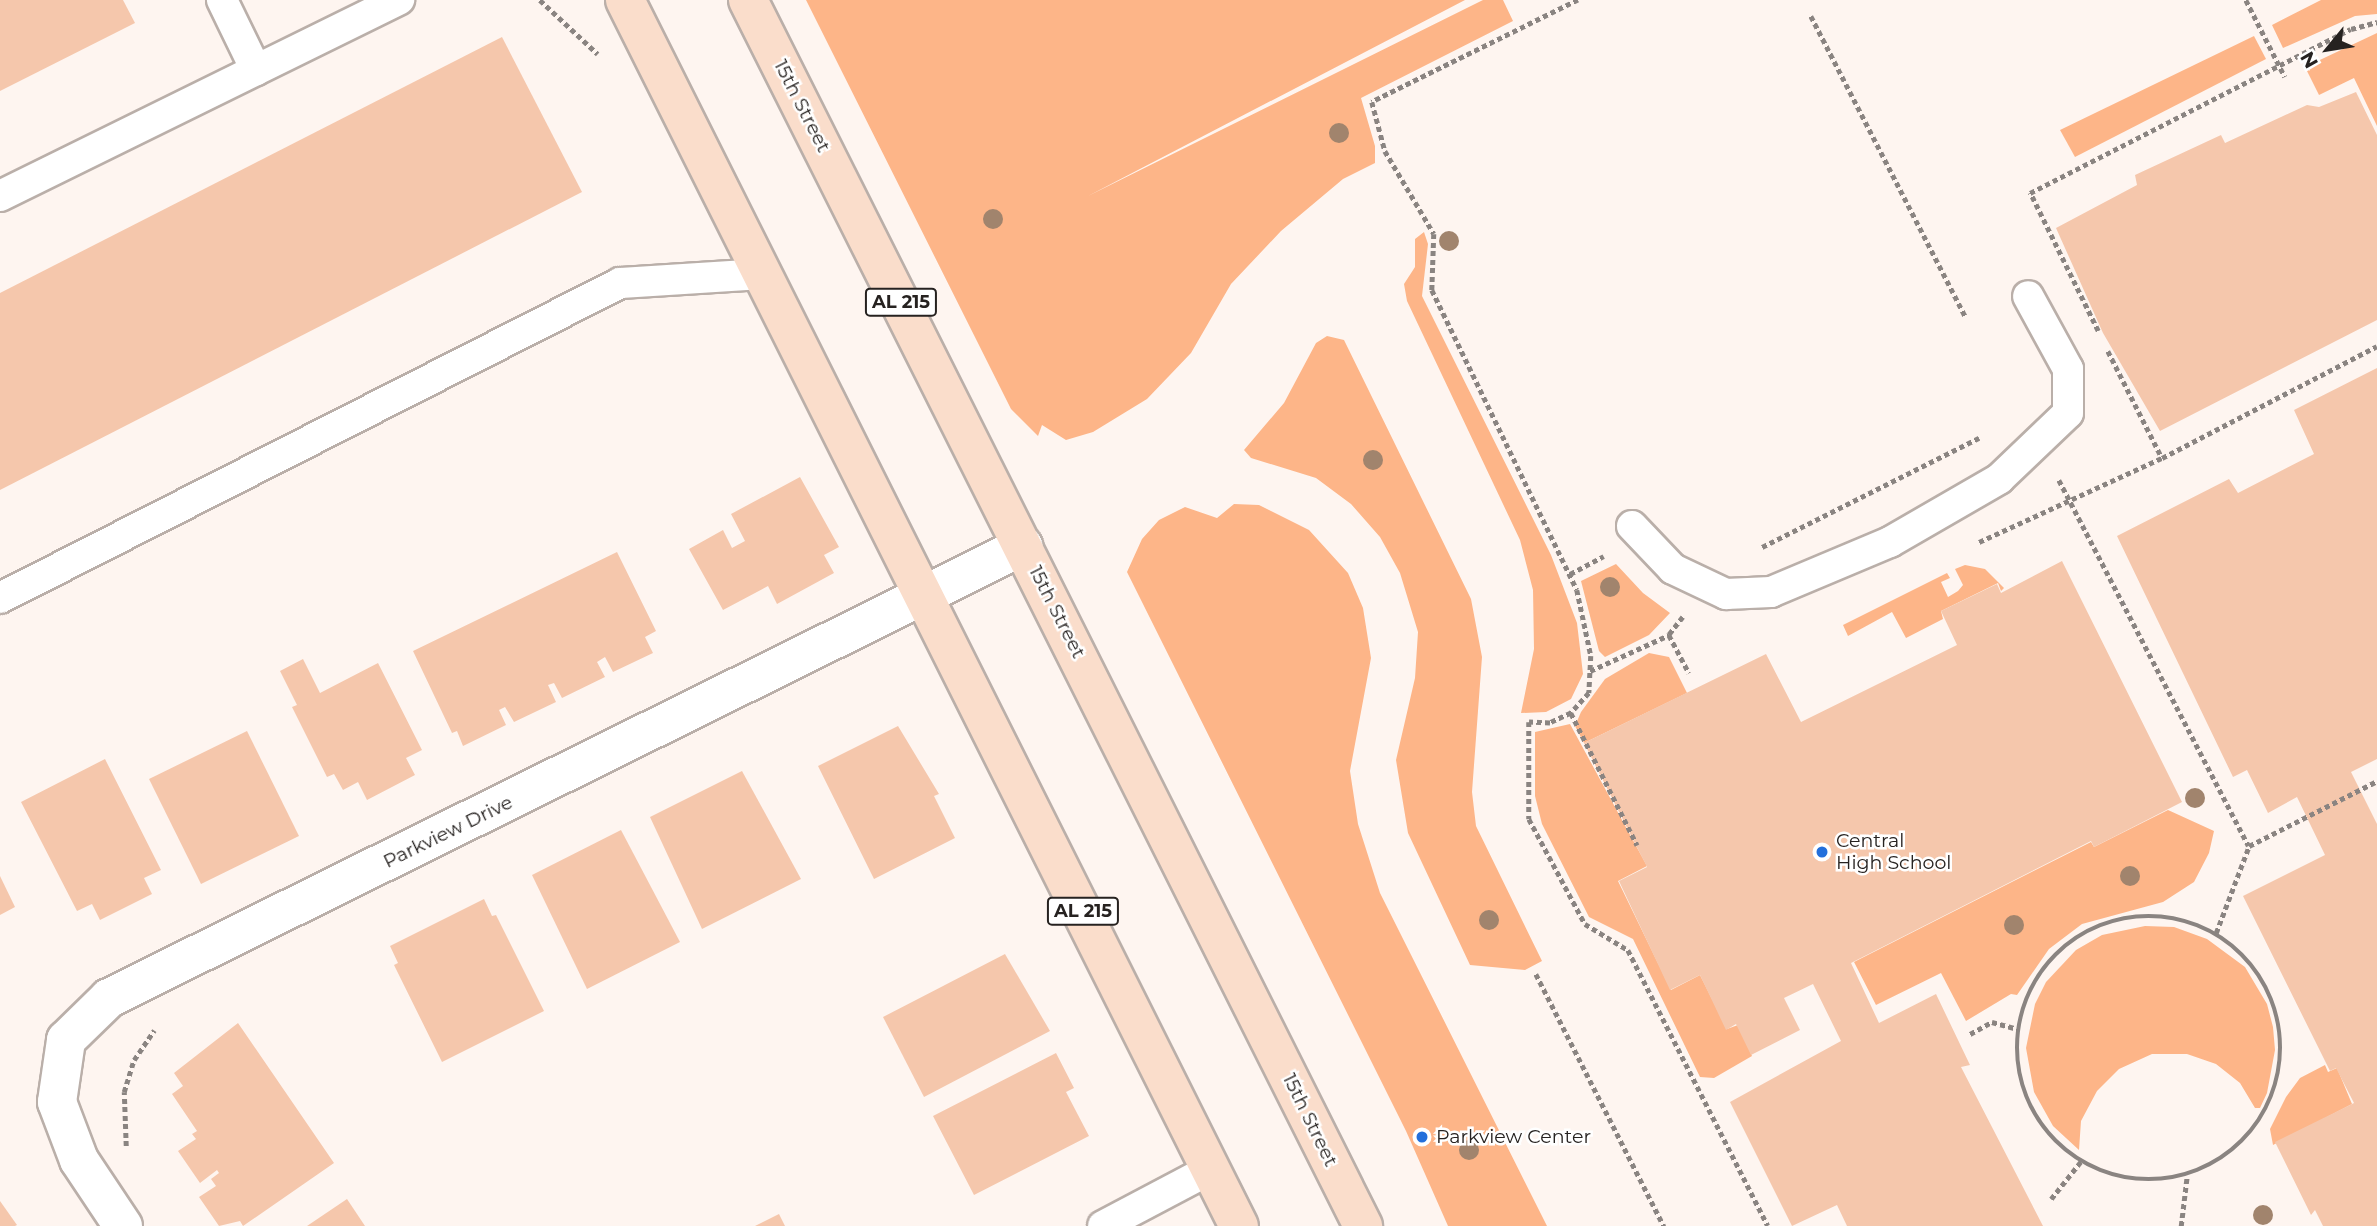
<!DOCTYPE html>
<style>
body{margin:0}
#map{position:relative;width:2377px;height:1226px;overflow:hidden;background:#fef5f0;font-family:Montserrat,sans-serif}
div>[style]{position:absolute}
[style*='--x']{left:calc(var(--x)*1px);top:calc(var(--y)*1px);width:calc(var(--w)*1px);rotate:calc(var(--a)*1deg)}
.green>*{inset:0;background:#fdb588}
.building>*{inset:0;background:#f5c7ac}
.path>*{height:4.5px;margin-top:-2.25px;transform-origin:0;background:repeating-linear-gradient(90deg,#8a8481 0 5px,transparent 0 8.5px)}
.path>.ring{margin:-2.25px;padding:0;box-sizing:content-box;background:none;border:4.5px solid #8a8481;border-radius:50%}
.roads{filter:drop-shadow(2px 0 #baafa9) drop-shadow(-2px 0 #baafa9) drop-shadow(0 2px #baafa9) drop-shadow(0 -2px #baafa9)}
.lane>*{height:30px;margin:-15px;padding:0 15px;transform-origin:15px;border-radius:15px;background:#fff}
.street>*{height:38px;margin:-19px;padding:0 19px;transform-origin:19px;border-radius:19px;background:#fff}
.primary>*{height:38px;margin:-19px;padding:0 19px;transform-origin:19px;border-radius:19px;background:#faddcb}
.trees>*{width:20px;height:20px;margin:-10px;border-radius:50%;background:#a1846d}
.dots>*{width:19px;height:19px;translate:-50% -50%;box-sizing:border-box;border:4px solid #fff;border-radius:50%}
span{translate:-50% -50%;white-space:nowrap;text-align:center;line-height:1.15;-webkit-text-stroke:5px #fff;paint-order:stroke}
.shield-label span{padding:2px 5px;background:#fff;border:2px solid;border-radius:5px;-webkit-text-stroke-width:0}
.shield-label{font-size:18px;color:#262220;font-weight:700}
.street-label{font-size:19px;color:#262220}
.poi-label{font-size:19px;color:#262220}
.left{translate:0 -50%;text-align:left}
.north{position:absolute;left:2293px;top:14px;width:70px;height:70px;-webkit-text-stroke:5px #fff;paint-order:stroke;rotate:240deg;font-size:19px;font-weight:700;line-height:28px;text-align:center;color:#262220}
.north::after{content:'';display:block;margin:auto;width:24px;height:32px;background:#262220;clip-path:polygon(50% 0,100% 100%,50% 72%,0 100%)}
</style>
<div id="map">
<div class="green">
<div style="clip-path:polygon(806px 0,1465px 0,1088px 196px,1483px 0,1503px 0,1513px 21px,1361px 98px,1375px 146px,1375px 163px,1343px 179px,1281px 231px,1231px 284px,1191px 353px,1147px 399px,1093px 432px,1066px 440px,1042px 425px,1038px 436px,1011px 409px)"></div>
<div style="clip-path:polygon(2321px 0,2377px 0,2377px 14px,2355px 16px,2283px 48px,2272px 25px)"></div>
<div style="clip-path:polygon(2377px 33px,2377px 126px,2354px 78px,2319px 95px,2305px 67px)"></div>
<div style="clip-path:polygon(2254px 36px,2266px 59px,2075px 157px,2060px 130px)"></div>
<div style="clip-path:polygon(1424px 232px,1428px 244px,1422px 296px,1551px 555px,1577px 623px,1583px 674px,1571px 699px,1546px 712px,1521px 713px,1534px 649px,1533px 590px,1520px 540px,1407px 301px,1404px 284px,1415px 267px,1415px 239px)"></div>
<div style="clip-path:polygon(1327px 336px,1344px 340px,1471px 599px,1482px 657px,1472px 792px,1476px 826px,1542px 961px,1525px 970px,1470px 965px,1408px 833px,1396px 760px,1415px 678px,1418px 632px,1400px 573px,1380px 537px,1351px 504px,1316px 478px,1251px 458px,1244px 450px,1284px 403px,1316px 343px)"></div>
<div style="clip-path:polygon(1234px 504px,1259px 505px,1309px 530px,1348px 573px,1363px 608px,1371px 658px,1350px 771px,1358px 824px,1380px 893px,1547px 1226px,1448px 1226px,1406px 1131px,1127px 572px,1142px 539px,1159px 520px,1185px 507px,1217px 518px)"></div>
<div style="clip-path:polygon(1616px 564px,1643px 593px,1670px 613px,1649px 635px,1605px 657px,1599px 651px,1581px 581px)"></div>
<div style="clip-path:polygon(1965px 565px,1985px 569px,2004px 588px,2001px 591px,1998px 583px,1941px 611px,1943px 619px,1906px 638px,1892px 612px,1848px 636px,1843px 625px,1947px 573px,1950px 578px,1941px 582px,1948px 597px,1958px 591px,1963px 585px,1955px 569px)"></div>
<div style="clip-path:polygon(1649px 653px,1669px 657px,1687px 693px,1584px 743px,1575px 726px,1581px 712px,1605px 679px)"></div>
<div style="clip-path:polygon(1570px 724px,1647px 866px,1618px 881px,1671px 990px,1700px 975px,1727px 1029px,1738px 1025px,1752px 1056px,1714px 1078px,1700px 1077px,1633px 939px,1589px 917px,1542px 824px,1535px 796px,1535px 732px)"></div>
<div style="clip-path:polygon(2168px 810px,2214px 831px,2209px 853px,2194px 882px,2163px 902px,2082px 924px,2049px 949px,2017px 995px,2011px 994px,1966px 1021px,1941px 973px,1876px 1005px,1854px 962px,2091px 842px,2094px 847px)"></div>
<div style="clip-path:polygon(2145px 926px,2174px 927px,2207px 939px,2245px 967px,2267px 1004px,2273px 1027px,2275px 1050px,2267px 1093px,2260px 1108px,2255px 1108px,2240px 1083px,2216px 1064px,2187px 1054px,2152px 1054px,2119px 1069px,2097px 1091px,2081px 1121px,2079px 1150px,2053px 1126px,2034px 1092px,2026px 1048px,2035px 1004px,2046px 982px,2076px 950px,2102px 935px)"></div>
<div style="clip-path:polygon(2325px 1065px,2328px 1072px,2337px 1068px,2352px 1104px,2273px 1145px,2270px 1129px,2286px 1097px,2300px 1078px)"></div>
</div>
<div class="building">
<div style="clip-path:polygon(0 0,123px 0,135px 23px,0 91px)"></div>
<div style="clip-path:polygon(502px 37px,582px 192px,0 490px,0 293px)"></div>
<div style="clip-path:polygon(2356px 92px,2377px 135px,2377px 320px,2160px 431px,2103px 333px,2056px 228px,2137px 185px,2135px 175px,2221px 135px,2225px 143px,2307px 105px,2319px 107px)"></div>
<div style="clip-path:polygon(2377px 368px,2377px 759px,2351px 772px,2377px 824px,2377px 1226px,2323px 1226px,2315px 1210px,2311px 1215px,2275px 1142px,2354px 1103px,2336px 1068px,2330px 1071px,2243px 896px,2325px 855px,2297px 797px,2268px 813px,2247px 770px,2233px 777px,2117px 536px,2229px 479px,2238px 493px,2314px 454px,2294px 410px)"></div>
<div style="clip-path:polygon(800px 477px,839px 547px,824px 555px,834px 573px,777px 604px,768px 586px,723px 610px,689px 549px,723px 530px,732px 548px,745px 541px,731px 514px)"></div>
<div style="clip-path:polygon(617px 552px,656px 631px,645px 637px,653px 653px,613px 672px,605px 657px,597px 662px,605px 677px,562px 698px,554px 683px,548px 685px,556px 702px,514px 722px,505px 707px,499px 710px,506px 725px,463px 746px,457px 731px,452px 733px,413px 651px)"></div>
<div style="clip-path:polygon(2062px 561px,2182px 802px,2094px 847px,2091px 841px,1851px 963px,1879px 1023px,1936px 994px,1970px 1065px,1961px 1067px,2043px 1226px,1847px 1226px,1837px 1205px,1792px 1226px,1730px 1102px,1841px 1041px,1813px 984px,1784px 998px,1800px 1030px,1751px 1055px,1736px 1024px,1726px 1030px,1700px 975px,1670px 990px,1619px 881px,1647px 867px,1584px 743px,1766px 654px,1801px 722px,1957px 645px,1941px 611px,1997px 584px,2001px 593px)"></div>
<div style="clip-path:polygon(303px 659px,320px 693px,378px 663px,422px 750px,406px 758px,415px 775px,367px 800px,358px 782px,343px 790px,334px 774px,327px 777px,292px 707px,297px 705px,280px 671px)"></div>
<div style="clip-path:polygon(898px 726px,939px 794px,934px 796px,955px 838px,874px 879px,818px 766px)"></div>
<div style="clip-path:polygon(247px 731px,299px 836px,201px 884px,149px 779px)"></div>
<div style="clip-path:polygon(105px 759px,161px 870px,144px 878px,152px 894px,100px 920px,92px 904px,77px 911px,21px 802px)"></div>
<div style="clip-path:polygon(742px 771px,801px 879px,702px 929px,650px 817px)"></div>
<div style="clip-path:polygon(621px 830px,680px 942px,587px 989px,532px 875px)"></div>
<div style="clip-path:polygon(0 876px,15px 907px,0 915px)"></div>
<div style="clip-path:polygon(484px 899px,492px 916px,496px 915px,544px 1011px,442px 1062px,394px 965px,398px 963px,390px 946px)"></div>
<div style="clip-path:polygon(1005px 954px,1050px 1031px,924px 1097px,883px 1017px)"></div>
<div style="clip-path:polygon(238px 1023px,334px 1163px,243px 1226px,240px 1221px,219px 1226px,199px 1197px,216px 1186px,211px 1179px,219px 1173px,217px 1170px,200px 1183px,178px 1151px,196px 1139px,192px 1134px,197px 1131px,172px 1094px,183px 1086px,174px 1073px)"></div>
<div style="clip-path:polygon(1056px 1053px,1074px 1088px,1066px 1092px,1089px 1136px,974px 1195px,933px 1116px)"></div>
<div style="clip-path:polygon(347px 1199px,365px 1226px,307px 1226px)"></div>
<div style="clip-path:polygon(0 1201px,17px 1225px,15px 1226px,0 1226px)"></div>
<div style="clip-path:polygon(779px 1214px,785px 1226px,755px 1226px)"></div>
</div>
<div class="path">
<div style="--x:540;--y:0;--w:79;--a:43"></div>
<div style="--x:1578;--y:0;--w:230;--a:153.7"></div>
<div style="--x:1372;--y:102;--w:51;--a:75.1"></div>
<div style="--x:1385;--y:151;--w:96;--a:59.4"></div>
<div style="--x:1434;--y:234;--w:56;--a:92"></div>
<div style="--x:1432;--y:290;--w:333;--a:64.2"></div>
<div style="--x:1577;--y:590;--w:67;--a:78"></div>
<div style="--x:1591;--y:656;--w:37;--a:93"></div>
<div style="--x:1589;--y:693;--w:27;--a:132"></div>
<div style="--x:1571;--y:713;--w:23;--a:155"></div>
<div style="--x:1550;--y:723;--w:21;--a:-177"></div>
<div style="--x:1529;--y:722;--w:97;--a:90"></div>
<div style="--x:1529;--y:819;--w:119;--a:61.9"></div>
<div style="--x:1585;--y:924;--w:50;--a:31.2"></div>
<div style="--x:1628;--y:950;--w:309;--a:63.1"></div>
<div style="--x:2246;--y:0;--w:86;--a:63.1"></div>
<div style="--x:1811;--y:16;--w:339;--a:62.8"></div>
<div style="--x:2098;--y:331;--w:154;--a:-116.2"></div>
<div style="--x:2030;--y:193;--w:360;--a:-27.1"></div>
<div style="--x:2351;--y:29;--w:27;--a:-15"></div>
<div style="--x:2108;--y:351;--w:120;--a:63.2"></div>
<div style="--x:2059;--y:480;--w:412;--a:62.6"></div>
<div style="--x:1979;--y:542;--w:201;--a:-24.7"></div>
<div style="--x:2162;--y:458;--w:242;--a:-27.5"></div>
<div style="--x:1762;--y:547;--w:243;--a:-26.7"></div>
<div style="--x:1570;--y:574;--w:38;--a:-28"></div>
<div style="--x:1683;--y:617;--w:23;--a:128"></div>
<div style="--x:1669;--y:635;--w:43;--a:62.2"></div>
<div style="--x:1590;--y:671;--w:87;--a:-24.5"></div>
<div style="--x:1571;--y:713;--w:148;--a:63.4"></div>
<div class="ring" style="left:2017px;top:916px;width:259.5px;height:259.5px"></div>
<div style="--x:2216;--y:933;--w:93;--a:-69.2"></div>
<div style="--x:2249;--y:846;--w:144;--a:-26.9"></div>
<div style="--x:1536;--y:974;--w:283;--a:63.1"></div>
<div style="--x:1970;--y:1034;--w:25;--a:-29"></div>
<div style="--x:1992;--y:1022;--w:27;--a:15"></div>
<div style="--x:126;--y:1146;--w:54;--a:-92.1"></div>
<div style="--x:124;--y:1092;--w:34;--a:-73"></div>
<div style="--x:134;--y:1060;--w:36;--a:-56"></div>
<div style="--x:2051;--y:1199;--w:50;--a:-51.5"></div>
<div style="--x:2181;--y:1226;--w:50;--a:-83.2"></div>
</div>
<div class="roads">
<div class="lane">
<div style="--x:222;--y:0;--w:78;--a:64.1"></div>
<div style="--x:0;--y:196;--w:445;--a:-26.2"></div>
<div style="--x:1632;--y:526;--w:59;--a:46.4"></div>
<div style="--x:1673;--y:569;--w:59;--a:25.3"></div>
<div style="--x:1726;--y:594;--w:45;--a:-2.5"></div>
<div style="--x:1771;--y:592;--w:129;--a:-22.8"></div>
<div style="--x:1890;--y:542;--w:126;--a:-30"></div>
<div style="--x:1999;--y:479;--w:95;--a:-43.7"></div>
<div style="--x:2068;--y:413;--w:44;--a:-90"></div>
<div style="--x:2068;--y:369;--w:83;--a:-118.7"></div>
<div style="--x:0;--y:598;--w:695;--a:-26.93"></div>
<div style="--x:620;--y:283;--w:143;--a:-3.6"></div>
<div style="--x:1103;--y:1226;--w:122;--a:-27.8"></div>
</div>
<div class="street">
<div style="--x:123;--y:1226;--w:79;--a:-123.7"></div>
<div style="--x:79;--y:1160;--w:62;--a:-110.8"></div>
<div style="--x:57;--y:1102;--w:63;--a:-81.7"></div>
<div style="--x:66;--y:1040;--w:60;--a:-44.3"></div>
<div style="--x:109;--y:998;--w:1020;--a:-26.31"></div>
</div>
<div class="primary">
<div style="--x:625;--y:0;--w:1371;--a:63.4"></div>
<div style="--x:748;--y:0;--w:1372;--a:63.36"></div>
</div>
</div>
<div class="trees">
<div style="left:1339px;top:133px"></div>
<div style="left:993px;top:219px"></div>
<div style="left:1449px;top:241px"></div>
<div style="left:1373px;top:460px"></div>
<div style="left:1610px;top:587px"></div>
<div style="left:2195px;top:798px"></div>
<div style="left:2130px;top:876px"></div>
<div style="left:1489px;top:920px"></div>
<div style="left:2014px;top:925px"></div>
<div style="left:1469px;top:1150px"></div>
<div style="left:2263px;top:1215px"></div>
</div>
<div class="dots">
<div style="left:1822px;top:852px;background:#236fdb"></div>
<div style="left:1422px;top:1137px;background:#236fdb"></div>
</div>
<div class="shield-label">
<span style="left:901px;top:302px">AL 215</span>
<span style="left:1083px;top:911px">AL 215</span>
</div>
<div class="street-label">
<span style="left:802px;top:106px;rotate:63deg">15th Street</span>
<span style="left:1057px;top:612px;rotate:63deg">15th Street</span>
<span style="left:448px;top:832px;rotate:-26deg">Parkview Drive</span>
<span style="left:1310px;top:1120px;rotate:64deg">15th Street</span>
</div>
<div class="poi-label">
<span class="left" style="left:1836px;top:852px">Central<br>High School</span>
<span class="left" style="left:1436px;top:1137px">Parkview Center</span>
</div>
<div class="north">N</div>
</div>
